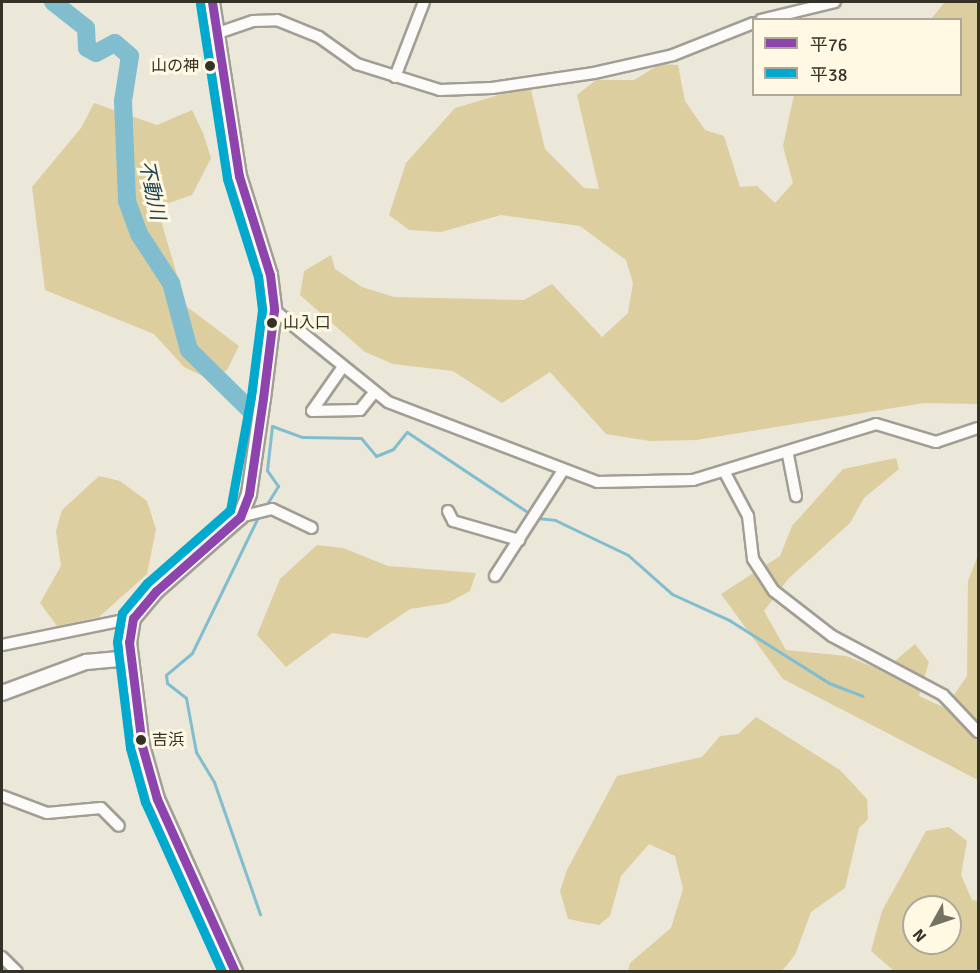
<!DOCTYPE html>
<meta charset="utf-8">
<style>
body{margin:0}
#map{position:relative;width:980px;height:973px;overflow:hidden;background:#ebe7d9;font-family:Signika,"Noto Sans JP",sans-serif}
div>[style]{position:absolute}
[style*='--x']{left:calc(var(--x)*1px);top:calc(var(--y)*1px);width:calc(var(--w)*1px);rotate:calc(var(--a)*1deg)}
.forest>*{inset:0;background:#ddcea0}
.stream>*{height:3px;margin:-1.5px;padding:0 1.5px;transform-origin:1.5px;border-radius:1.5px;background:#80bdcf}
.river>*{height:18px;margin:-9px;padding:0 9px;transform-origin:9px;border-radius:9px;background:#80bdcf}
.roads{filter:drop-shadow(2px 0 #a19e94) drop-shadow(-2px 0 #a19e94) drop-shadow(0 2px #a19e94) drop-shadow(0 -2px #a19e94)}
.minor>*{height:10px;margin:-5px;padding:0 5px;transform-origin:5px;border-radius:5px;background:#fcfbf9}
.tertiary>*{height:14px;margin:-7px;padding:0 7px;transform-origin:7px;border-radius:7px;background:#fcfbf9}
.bus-1>*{height:9px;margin:-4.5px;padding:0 4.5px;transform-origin:4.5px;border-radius:4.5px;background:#8e44ad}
.bus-2>*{height:9px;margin:-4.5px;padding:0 4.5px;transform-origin:4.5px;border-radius:4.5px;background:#00a9ce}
.dots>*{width:16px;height:16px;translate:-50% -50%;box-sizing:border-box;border:3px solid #fff8e3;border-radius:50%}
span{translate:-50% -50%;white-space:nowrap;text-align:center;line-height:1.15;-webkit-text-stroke:6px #fff8e3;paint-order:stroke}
.bus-label{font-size:16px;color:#343127}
.right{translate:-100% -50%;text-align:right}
.left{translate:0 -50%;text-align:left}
.water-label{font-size:20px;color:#1e4554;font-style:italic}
.frame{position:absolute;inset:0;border:3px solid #343127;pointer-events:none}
.legend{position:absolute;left:752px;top:18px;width:210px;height:78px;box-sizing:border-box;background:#fff8e3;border:2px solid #aea898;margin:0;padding:8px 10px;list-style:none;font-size:18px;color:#343127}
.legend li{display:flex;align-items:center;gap:12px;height:30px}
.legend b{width:30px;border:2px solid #aea898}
.north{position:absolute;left:902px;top:895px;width:60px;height:60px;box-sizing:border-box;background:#fff8e3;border:2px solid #aea898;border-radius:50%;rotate:230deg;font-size:16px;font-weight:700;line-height:24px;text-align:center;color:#343127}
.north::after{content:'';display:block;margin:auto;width:21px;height:27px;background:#747165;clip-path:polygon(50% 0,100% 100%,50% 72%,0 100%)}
</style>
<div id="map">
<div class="forest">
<div style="clip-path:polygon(945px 2px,978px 2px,978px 404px,924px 403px,696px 440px,650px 441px,606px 434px,550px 372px,502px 403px,453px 371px,393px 364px,365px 352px,300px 295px,304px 271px,331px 255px,335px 269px,362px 287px,394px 297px,524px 300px,552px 284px,602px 337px,628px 313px,633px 283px,626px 260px,580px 226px,501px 215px,441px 232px,409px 230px,389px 215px,406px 163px,455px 108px,530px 86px,545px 149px,584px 188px,599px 189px,577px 95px,596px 80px,634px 80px,660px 64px,678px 65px,685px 101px,705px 130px,724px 136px,740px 187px,757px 186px,775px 203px,793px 183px,783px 146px,794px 95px,960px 94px,960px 20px,931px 19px)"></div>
<div style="clip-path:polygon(94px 103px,157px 125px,192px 110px,203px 133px,211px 158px,192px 195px,157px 207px,186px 306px,239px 346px,227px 370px,209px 379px,184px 367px,154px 334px,45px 290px,32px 187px,81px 128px)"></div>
<div style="clip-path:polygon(896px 458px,899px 469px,864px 498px,850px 523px,789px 578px,764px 611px,786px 650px,846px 656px,883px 671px,915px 644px,929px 662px,919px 696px,945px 708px,967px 676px,968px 581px,978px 555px,978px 780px,783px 679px,721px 594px,780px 556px,792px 526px,843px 469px)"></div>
<div style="clip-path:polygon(99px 476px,120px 481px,147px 501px,156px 529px,147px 574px,99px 617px,57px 626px,40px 603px,61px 566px,56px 531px,62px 510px)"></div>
<div style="clip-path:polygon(317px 545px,343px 548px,388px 566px,476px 573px,470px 591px,448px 603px,410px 609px,367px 638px,332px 633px,286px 667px,257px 635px,280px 579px)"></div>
<div style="clip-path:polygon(756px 717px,840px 770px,867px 799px,868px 819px,859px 828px,845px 888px,811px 912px,795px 955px,782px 971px,628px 971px,630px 963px,671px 928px,683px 889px,675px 856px,649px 844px,621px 876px,610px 916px,599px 925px,568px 919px,560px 891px,567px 870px,617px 776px,702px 757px,720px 736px,738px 734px)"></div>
<div style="clip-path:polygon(evenodd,949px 827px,967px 841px,961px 875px,972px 900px,978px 901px,978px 971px,894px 971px,871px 951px,882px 911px,926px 831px,949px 827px,914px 907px,950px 907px,950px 943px,914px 943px,914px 907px)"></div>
</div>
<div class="stream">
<div style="--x:265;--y:507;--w:25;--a:-58"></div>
<div style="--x:278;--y:486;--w:19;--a:-125"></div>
<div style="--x:267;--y:470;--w:44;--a:-83.5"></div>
<div style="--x:272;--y:426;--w:33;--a:20"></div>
<div style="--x:303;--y:437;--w:58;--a:1"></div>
<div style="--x:361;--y:438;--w:23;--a:50"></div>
<div style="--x:376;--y:456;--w:18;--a:-22"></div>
<div style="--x:393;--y:449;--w:22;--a:-51"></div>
<div style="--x:407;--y:432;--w:150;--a:33.6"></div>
<div style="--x:259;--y:515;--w:153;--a:115.9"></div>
<div style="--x:192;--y:653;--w:34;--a:140"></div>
<div style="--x:166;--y:675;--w:8;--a:83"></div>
<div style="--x:167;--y:683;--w:24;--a:38"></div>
<div style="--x:186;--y:698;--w:55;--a:79.5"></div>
<div style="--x:196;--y:752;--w:35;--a:59"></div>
<div style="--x:214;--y:782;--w:140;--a:70.8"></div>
<div style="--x:537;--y:518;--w:18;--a:6"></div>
<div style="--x:555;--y:520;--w:81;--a:25.6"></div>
<div style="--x:628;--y:555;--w:59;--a:41.6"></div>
<div style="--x:672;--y:594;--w:63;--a:24.5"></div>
<div style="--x:729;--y:620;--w:118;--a:32.2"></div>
<div style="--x:829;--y:683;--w:36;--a:21"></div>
</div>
<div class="river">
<div style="--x:53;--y:2;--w:42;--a:38.2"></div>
<div style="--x:86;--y:28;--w:20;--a:87"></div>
<div style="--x:87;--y:48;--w:10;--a:29"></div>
<div style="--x:96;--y:53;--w:21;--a:-28"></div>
<div style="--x:115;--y:43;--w:20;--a:41"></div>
<div style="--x:130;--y:56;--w:46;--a:98.8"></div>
<div style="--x:123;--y:101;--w:100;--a:87.7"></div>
<div style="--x:127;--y:201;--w:35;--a:70"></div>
<div style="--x:139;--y:234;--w:59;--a:56.9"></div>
<div style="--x:171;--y:283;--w:69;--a:75"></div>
<div style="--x:189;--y:350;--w:87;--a:44.5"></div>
</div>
<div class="roads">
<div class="minor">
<div style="--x:761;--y:20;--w:76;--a:-13.7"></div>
<div style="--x:218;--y:33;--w:37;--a:-19"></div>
<div style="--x:253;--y:21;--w:24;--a:-2"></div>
<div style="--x:277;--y:20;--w:45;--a:22"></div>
<div style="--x:319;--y:37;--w:47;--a:35.4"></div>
<div style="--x:357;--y:64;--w:87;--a:17.4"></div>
<div style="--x:440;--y:90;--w:52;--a:-2.2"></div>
<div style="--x:492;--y:88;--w:103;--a:-8.4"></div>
<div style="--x:594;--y:73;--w:81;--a:-12.8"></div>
<div style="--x:673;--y:55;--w:87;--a:-21.6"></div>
<div style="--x:395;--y:77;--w:80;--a:-68.9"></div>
<div style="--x:274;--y:310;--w:146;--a:38.9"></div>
<div style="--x:388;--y:402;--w:224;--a:20.9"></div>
<div style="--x:597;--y:482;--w:96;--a:-1.2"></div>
<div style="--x:693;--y:480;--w:191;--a:-17"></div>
<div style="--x:876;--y:424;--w:63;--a:16.7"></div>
<div style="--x:936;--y:442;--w:44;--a:-18.4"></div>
<div style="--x:342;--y:368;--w:52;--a:124.9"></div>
<div style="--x:312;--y:411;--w:48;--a:-1.2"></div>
<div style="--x:360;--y:410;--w:21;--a:-51"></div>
<div style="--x:788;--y:455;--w:42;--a:79"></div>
<div style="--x:724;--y:471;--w:51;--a:61.9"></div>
<div style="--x:748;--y:516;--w:43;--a:83.4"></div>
<div style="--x:753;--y:559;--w:38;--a:57"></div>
<div style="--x:774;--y:591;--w:73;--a:37.8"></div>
<div style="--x:832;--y:636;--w:126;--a:28"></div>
<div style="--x:943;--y:695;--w:51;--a:46.6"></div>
<div style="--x:448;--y:511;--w:11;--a:63"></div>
<div style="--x:453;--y:521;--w:69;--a:16.1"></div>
<div style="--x:240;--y:517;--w:33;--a:-14"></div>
<div style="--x:272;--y:509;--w:44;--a:25.4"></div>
<div style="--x:495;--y:576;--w:124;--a:-57.2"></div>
<div style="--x:2;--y:645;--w:134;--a:-11.6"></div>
<div style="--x:2;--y:796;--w:48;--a:20.7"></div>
<div style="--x:47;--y:813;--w:54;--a:-5.3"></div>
<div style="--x:101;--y:808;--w:25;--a:45"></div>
<div style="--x:2;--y:957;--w:21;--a:45"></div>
</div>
<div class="tertiary">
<div style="--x:212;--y:2;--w:176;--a:81.2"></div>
<div style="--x:239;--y:176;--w:104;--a:72.6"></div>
<div style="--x:270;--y:275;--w:35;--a:83"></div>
<div style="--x:274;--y:310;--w:89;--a:97.1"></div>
<div style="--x:263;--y:398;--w:97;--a:98.3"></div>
<div style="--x:249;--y:494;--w:25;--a:111"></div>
<div style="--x:240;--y:517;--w:112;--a:138.6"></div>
<div style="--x:156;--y:591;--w:35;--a:130"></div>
<div style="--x:133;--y:618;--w:24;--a:99"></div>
<div style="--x:129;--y:642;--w:105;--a:82.9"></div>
<div style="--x:142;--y:746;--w:55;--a:74.2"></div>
<div style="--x:157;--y:799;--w:190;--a:65.7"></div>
<div style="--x:2;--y:693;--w:90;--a:-20.3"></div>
<div style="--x:86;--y:662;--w:44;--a:-5.2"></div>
</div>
</div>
<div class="bus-1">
<div style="--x:212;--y:2;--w:176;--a:81.2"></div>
<div style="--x:239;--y:176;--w:104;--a:72.6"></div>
<div style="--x:270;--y:275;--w:35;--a:83"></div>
<div style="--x:274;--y:310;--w:89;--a:97.1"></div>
<div style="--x:263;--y:398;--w:97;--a:98.3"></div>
<div style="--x:249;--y:494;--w:25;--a:111"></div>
<div style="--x:240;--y:517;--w:112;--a:138.6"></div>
<div style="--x:156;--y:591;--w:35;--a:130"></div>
<div style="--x:133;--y:618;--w:24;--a:99"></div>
<div style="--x:129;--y:642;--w:105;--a:82.9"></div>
<div style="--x:142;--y:746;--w:55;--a:74.2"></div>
<div style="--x:157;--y:799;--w:190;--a:65.7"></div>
</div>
<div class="bus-2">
<div style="--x:200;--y:4;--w:177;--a:81.2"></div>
<div style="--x:227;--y:179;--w:103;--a:72.4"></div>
<div style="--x:258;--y:277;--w:33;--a:83"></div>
<div style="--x:262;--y:310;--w:87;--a:97.3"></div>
<div style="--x:251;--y:396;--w:116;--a:100.4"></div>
<div style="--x:230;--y:510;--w:111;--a:138.7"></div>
<div style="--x:147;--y:583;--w:39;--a:130"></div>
<div style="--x:122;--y:613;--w:29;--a:100"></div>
<div style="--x:117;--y:642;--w:107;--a:83"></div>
<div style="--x:130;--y:748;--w:56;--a:74.5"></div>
<div style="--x:145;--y:802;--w:187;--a:65.6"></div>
</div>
<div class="dots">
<div style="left:210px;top:66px;background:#343127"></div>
<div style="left:272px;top:323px;background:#343127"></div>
<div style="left:141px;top:740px;background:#343127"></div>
</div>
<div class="bus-label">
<span class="right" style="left:199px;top:66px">山の神</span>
<span class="left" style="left:283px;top:323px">山入口</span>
<span class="left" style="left:152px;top:740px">吉浜</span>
</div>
<div class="water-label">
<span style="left:152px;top:190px;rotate:78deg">不動川</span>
</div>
<div class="frame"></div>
<ul class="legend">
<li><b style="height:8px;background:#8e44ad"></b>平76</li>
<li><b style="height:8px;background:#00a9ce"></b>平38</li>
</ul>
<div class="north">N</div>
</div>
